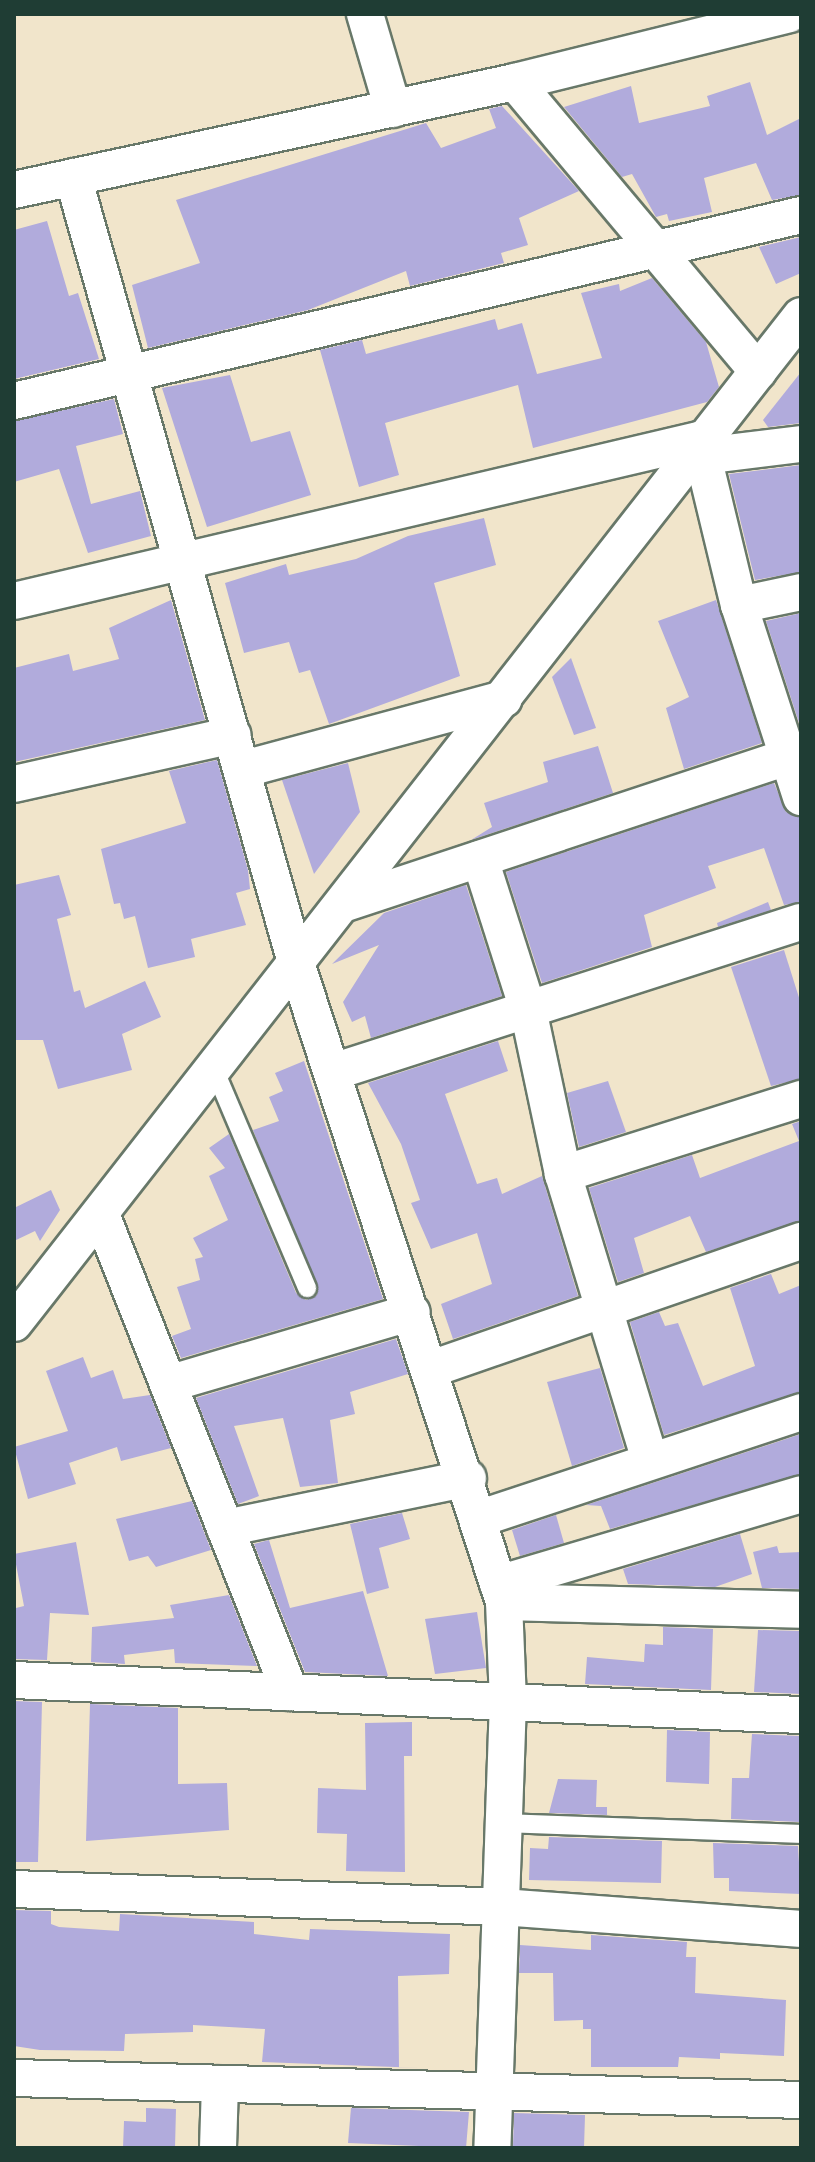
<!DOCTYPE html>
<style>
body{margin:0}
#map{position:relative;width:815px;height:2162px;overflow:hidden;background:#f1e5cb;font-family:"IM FELL English",serif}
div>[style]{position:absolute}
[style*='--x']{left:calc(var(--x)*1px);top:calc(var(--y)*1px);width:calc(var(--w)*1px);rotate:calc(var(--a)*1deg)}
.building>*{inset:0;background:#b1abdc}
.roads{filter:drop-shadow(2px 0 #687869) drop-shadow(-2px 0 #687869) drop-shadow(0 2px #687869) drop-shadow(0 -2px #687869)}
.service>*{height:18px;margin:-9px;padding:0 9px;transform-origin:9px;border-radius:9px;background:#fff}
.minor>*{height:36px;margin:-18px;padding:0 18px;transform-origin:18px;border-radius:18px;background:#fff}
span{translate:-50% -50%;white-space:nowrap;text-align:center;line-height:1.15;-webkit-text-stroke:8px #f7f3e8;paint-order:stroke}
.frame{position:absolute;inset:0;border:16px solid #1f3d34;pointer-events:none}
</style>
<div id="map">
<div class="building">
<div style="clip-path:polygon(750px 82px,767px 135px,801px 118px,801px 195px,772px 200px,756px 163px,704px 178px,712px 212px,669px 221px,667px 214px,656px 217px,632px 174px,622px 177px,564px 107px,631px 86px,639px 123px,710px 106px,707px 96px)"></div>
<div style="clip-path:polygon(502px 106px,579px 191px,519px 218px,528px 245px,501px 253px,504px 263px,410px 286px,406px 271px,308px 310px,148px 348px,132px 285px,200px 263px,176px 200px,426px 123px,441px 148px,496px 128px,489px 109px)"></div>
<div style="clip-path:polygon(47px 221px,69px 296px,78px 293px,99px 359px,14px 379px,14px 230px)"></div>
<div style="clip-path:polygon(801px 237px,801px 273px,776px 284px,759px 247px)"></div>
<div style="clip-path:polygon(652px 278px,706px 342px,719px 387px,707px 402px,533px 448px,518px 385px,385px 423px,399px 475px,359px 487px,320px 350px,362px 340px,366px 354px,495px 319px,498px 330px,522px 323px,537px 374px,602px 358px,581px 293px,619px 284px,620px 291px)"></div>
<div style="clip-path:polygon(801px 372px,801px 423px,768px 427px,763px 420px)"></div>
<div style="clip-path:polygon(230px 375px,251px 442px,290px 431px,311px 495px,207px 527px,162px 388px)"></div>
<div style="clip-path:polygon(114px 399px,123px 434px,76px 446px,91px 504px,140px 491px,151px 536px,88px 553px,59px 469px,14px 482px,14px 421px)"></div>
<div style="clip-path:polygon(801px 465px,801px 572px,755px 580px,729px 474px)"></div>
<div style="clip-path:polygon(484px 518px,496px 565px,434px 583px,460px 676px,329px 724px,310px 670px,299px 673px,289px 642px,244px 653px,225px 583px,286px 564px,289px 575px,356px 559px,408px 536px)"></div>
<div style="clip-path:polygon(171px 600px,205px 720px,14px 762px,14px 668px,69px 654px,73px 671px,119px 659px,109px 628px)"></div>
<div style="clip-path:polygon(716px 600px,762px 743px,684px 769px,666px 708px,689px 697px,658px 621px)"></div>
<div style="clip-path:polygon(801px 613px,801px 729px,766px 621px)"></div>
<div style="clip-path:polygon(571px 658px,596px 728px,574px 735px,552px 677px)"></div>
<div style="clip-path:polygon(598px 746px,613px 793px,471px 840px,492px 827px,484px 803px,548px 782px,543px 762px)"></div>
<div style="clip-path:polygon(217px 760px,248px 870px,250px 889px,236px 893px,246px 925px,191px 939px,195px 957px,148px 968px,135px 916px,124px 919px,120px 903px,114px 904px,101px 849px,186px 823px,169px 771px)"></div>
<div style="clip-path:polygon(348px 763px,360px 812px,314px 874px,282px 780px)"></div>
<div style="clip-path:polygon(774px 783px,786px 812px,801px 817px,801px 902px,784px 905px,764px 848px,708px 866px,716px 888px,644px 915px,652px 947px,542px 983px,506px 872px)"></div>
<div style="clip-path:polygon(59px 875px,71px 915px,57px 919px,74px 992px,80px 990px,85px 1008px,145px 981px,161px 1017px,122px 1034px,132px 1070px,58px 1089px,43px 1040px,14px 1040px,14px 885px)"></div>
<div style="clip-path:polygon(466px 885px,502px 996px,371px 1038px,365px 1016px,352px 1022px,343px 1002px,379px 945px,332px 964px,384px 913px)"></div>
<div style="clip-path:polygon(768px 902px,771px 910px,718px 927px,717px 923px)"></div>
<div style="clip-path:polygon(784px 950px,801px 1004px,801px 1079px,771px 1086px,731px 967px)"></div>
<div style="clip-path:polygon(498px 1041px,508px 1071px,445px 1094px,477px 1184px,497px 1178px,502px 1194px,542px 1176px,578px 1296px,453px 1339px,441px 1304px,492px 1284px,477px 1233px,431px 1249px,411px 1203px,420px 1200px,401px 1144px,368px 1083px)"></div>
<div style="clip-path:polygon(304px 1061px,383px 1299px,181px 1358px,172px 1336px,191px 1329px,177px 1287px,200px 1280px,195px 1259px,203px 1257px,193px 1238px,228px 1220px,209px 1176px,225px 1168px,209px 1148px,229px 1134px,296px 1293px,306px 1300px,317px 1295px,253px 1130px,279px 1121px,269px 1097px,283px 1091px,275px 1073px)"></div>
<div style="clip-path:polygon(608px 1081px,626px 1132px,579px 1147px,567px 1093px)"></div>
<div style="clip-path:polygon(801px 1121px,801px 1221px,706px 1252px,690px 1216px,634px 1238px,644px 1273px,618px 1282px,589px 1188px,692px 1155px,700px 1178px,799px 1141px,792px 1124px)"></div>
<div style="clip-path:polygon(51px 1190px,60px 1210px,40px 1241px,35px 1231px,14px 1241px,14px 1208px)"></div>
<div style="clip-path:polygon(771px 1274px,779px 1294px,801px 1285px,801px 1392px,664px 1435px,630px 1322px,659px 1312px,665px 1326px,678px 1323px,703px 1386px,755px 1366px,730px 1288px)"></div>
<div style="clip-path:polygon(396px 1339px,408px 1374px,350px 1392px,355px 1414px,330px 1420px,338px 1483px,300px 1487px,283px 1418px,234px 1426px,259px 1496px,238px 1504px,196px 1398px)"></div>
<div style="clip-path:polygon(83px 1357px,91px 1378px,113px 1370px,123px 1399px,150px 1395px,171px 1448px,121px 1461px,117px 1447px,69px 1463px,76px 1484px,28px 1499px,14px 1447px,68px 1431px,46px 1371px)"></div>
<div style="clip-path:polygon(600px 1368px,624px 1448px,572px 1466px,547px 1382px)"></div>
<div style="clip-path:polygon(801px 1434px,801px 1474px,610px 1529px,601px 1506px,586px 1505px)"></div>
<div style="clip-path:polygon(192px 1501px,211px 1550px,156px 1567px,148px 1556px,129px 1561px,116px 1519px)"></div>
<div style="clip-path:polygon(402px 1513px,410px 1539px,379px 1548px,389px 1588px,367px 1594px,350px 1524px)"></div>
<div style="clip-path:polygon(556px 1515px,564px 1543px,520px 1556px,512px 1530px)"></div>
<div style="clip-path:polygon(740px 1534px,752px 1574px,715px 1587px,628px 1584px,623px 1569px)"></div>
<div style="clip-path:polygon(269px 1540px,290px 1608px,363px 1591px,388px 1676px,305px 1672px,254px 1544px)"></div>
<div style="clip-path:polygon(76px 1542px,89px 1615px,50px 1613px,47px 1660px,14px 1659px,16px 1608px,24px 1606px,14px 1554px)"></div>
<div style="clip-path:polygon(777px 1546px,779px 1553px,801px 1552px,801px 1589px,762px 1588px,753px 1552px)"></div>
<div style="clip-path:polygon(229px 1595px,257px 1666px,175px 1663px,174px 1649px,124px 1655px,125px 1664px,91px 1662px,92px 1627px,174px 1618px,170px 1605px)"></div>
<div style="clip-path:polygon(477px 1612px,486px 1668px,435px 1674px,425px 1619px)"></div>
<div style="clip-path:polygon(663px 1627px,713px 1629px,711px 1690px,585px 1684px,587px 1657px,644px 1662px,645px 1644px,663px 1645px)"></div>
<div style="clip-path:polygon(758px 1630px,801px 1631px,801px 1694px,754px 1692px)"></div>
<div style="clip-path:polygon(14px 1701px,42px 1702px,38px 1862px,14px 1862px)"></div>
<div style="clip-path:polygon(90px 1704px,178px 1708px,178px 1784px,227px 1783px,229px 1830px,86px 1841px)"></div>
<div style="clip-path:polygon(412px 1722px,412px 1756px,404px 1756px,405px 1872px,346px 1871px,347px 1834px,317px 1833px,318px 1788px,366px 1790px,365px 1723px)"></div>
<div style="clip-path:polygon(667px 1730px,710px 1732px,709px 1784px,666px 1782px)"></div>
<div style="clip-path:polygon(752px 1734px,800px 1736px,799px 1822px,731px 1819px,732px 1778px,749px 1778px)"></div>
<div style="clip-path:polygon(558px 1779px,597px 1780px,596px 1807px,607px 1807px,607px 1815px,549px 1813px)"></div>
<div style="clip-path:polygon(549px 1837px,662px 1841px,661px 1883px,529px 1880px,530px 1848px,548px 1849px)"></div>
<div style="clip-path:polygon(713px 1843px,798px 1846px,801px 1894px,729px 1891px,729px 1878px,714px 1878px)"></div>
<div style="clip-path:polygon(14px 1910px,51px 1911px,51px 1924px,59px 1927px,119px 1931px,120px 1914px,254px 1922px,254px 1934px,309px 1940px,310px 1929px,450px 1934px,449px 1974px,398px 1976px,399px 2067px,422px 2068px,262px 2062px,265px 2029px,193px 2025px,193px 2032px,125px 2034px,124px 2051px,40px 2050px,14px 2046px)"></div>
<div style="clip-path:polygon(591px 1935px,687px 1942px,686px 1957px,696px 1957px,695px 1993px,786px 2000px,784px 2056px,720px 2053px,720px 2059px,679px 2057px,678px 2067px,591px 2067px,591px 2029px,583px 2029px,583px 2020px,554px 2021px,553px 1973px,519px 1973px,520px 1945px,591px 1950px)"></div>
<div style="clip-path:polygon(146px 2108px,176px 2109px,175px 2148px,123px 2148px,124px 2121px,146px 2122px)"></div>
<div style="clip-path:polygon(351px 2108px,469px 2112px,466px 2148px,348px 2143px)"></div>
<div style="clip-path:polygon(514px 2113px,585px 2115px,584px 2148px,513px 2148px)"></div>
</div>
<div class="roads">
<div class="service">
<div style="--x:215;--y:1071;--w:236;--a:67"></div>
<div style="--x:505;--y:1823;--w:296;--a:2.1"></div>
</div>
<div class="minor">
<div style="--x:365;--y:14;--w:99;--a:73.6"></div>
<div style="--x:515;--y:82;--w:378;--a:50"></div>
<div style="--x:73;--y:177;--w:820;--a:74.15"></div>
<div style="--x:297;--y:966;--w:669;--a:71.97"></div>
<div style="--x:504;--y:1602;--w:99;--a:87.7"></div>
<div style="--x:508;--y:1701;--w:447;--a:92"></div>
<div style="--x:14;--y:190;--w:513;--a:-12.17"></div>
<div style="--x:515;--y:82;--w:282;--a:-13.9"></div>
<div style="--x:14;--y:401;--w:809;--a:-13.3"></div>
<div style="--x:703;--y:456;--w:99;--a:-7"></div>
<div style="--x:14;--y:601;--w:704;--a:-13.23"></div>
<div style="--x:699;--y:440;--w:170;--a:76.4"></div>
<div style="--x:739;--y:605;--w:202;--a:72.1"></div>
<div style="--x:739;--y:605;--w:63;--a:-11.8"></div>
<div style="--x:244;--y:769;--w:269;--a:-15.1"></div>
<div style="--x:14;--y:784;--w:224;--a:-12.6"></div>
<div style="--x:480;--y:859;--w:157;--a:72.3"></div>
<div style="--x:528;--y:1009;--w:169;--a:78"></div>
<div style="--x:563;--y:1174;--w:300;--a:73.1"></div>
<div style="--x:346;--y:903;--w:465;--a:-18.3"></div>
<div style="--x:333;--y:1072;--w:491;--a:-17.8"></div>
<div style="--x:563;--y:1174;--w:250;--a:-17.5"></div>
<div style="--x:102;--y:1217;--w:511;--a:68.41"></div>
<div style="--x:14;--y:1323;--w:1278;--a:-51.99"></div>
<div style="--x:431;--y:1369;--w:392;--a:-19.1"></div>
<div style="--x:168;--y:1384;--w:254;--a:-16.4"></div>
<div style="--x:481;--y:1518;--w:337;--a:-18.3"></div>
<div style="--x:225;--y:1528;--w:248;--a:-11.6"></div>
<div style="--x:498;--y:1584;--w:316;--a:-16.5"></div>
<div style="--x:504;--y:1602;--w:297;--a:1.5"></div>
<div style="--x:14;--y:1680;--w:788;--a:2.55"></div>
<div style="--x:14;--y:1889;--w:488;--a:2.1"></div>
<div style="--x:502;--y:1907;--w:300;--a:4.2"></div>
<div style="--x:14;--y:2078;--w:787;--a:1.6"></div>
<div style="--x:218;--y:2148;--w:64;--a:-88.2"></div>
</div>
</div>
<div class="frame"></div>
</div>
